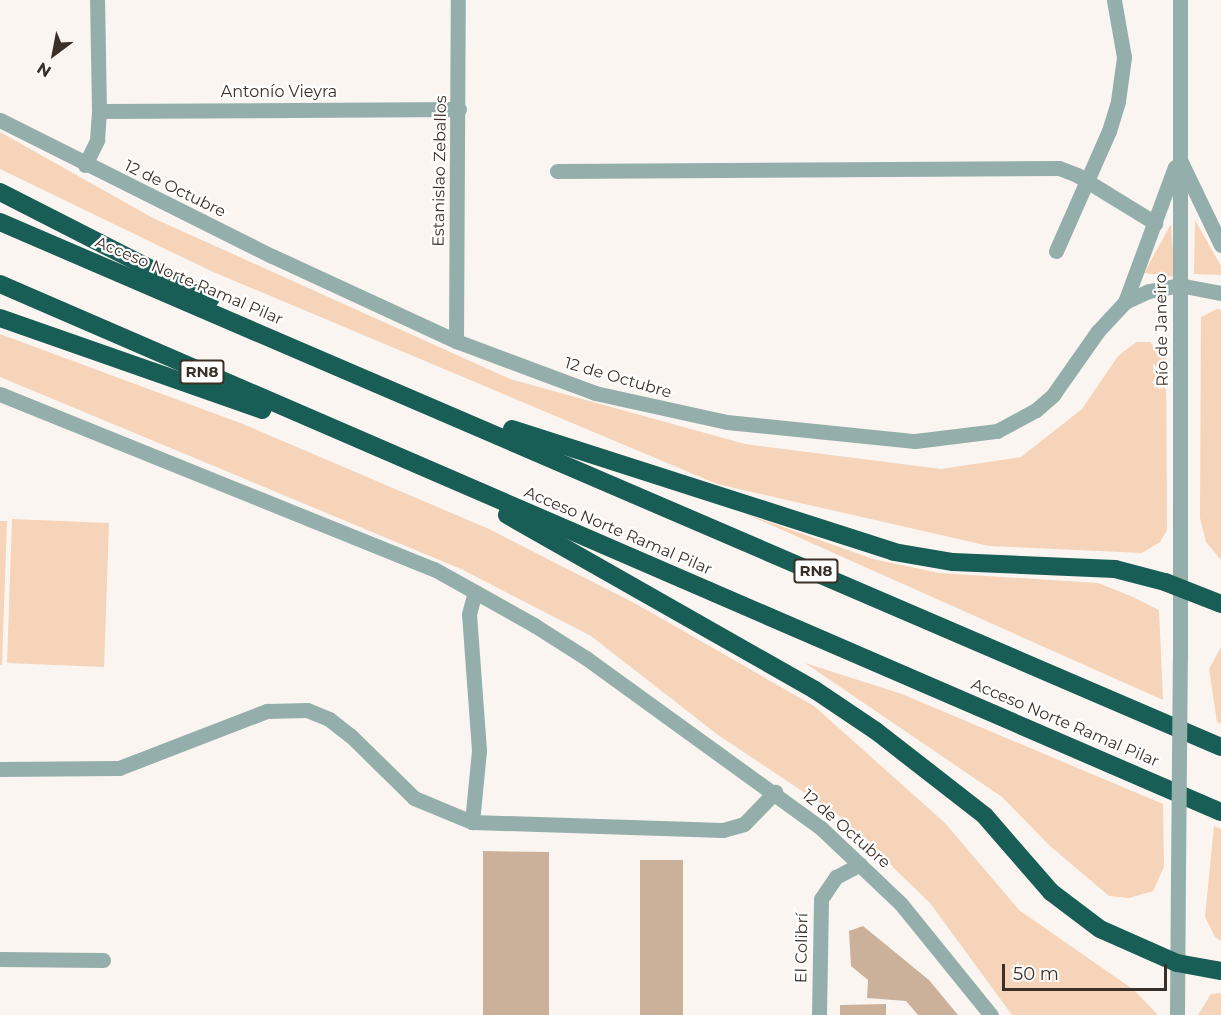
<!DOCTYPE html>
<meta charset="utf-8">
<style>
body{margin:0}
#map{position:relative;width:1221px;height:1015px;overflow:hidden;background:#fbf5f1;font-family:Montserrat,sans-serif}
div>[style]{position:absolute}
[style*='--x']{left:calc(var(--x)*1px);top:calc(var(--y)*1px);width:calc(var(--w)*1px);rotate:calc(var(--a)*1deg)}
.green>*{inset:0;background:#f5d4b9}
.building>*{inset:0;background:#ccb19a}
.minor>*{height:15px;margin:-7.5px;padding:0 7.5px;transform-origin:7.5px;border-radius:7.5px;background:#94afab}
.highway>*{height:18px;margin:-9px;padding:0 9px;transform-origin:9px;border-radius:9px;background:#185d56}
.minor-bridge>*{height:15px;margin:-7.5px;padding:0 7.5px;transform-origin:7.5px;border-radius:7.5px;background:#94afab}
span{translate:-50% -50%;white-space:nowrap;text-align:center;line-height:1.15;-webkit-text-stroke:4.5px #fff;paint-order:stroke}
.shield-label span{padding:2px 4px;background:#fff;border:2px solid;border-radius:4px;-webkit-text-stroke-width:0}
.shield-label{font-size:15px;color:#3b3027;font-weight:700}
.street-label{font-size:16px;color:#3b3027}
.north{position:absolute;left:24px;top:24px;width:60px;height:60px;-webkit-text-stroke:4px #fff;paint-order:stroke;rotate:212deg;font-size:16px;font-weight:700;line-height:24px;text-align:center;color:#3b3027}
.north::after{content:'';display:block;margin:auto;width:21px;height:27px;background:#3b3027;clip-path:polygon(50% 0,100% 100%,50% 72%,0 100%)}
.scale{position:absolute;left:1002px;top:964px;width:165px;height:27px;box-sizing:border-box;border:3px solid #3b3027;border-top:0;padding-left:8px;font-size:18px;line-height:21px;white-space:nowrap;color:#3b3027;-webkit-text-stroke:4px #fff;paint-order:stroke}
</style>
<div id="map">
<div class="green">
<div style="clip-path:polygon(0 132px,153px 218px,510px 379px,745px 444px,941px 469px,1021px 457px,1082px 409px,1118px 356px,1136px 342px,1150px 342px,1166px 359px,1167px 530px,1160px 542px,1142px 553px,989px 546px,717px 484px,211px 271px,0 169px)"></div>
<div style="clip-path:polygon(1195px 220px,1221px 266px,1221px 275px,1194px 274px)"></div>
<div style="clip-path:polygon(1171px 224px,1175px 277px,1144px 273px)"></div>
<div style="clip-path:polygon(1217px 309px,1221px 310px,1221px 560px,1206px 542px,1200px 518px,1201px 317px)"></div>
<div style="clip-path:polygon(0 334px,243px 424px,489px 529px,636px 604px,814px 706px,945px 823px,1019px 910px,1134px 990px,1158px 1015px,1012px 1015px,930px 903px,841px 817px,718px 735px,591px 636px,461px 569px,0 377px)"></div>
<div style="clip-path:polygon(744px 513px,873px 559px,939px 573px,1098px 583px,1133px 597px,1159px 610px,1163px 700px)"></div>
<div style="clip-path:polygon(12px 519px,109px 523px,104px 667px,7px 663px)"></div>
<div style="clip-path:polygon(0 521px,7px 521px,2px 665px,0 665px)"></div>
<div style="clip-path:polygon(1221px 647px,1221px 724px,1217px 722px,1209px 669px)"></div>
<div style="clip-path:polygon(805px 663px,902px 694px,1163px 804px,1164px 867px,1153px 891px,1129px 898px,1109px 896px,1050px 846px,1002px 797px)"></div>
<div style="clip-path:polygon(1214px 826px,1221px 829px,1221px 941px,1215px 937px,1205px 917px)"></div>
<div style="clip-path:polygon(1221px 993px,1221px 1015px,1198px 1015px,1211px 994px)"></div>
</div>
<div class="building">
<div style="clip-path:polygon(483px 851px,549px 852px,549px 1015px,483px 1015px)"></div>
<div style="clip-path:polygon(640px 860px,683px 860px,683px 1015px,640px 1015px)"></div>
<div style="clip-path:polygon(863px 926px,929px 980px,958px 1015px,918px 1015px,906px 1001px,867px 998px,868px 980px,851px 966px,849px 931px)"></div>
<div style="clip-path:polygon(886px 1004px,886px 1015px,840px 1015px,840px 1005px)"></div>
</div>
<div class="minor">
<div style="--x:1180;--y:0;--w:659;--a:90"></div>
<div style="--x:99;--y:111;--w:360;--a:-0.3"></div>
<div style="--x:0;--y:120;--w:304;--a:26.6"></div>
<div style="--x:272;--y:256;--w:203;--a:24.8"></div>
<div style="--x:456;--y:341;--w:148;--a:20.5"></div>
<div style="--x:595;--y:393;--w:135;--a:12.4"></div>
<div style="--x:727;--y:422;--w:189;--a:5.8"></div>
<div style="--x:915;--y:441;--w:83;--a:-7"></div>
<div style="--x:997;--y:431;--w:44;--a:-28.3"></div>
<div style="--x:1036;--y:410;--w:23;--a:-41"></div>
<div style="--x:1053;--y:395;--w:78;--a:-54.9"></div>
<div style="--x:1098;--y:331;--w:40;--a:-47"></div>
<div style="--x:1125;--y:302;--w:26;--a:-25"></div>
<div style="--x:1149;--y:291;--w:31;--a:-11"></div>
<div style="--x:1179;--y:285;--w:43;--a:10.8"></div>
<div style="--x:1181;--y:162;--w:92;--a:64.3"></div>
<div style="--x:85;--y:165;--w:28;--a:-64"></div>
<div style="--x:97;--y:140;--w:29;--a:-86"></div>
<div style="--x:99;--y:111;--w:111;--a:-91"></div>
<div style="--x:557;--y:171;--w:502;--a:-0.34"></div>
<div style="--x:1059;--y:168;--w:19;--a:21"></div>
<div style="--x:1077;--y:175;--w:92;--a:31.6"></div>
<div style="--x:1056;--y:251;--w:131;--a:-66.2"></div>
<div style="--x:1109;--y:131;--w:31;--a:-73"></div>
<div style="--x:1118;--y:101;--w:44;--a:-82.2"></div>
<div style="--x:1124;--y:57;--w:58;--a:-100"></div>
<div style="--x:1125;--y:302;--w:144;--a:-69.7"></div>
<div style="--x:456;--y:341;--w:341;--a:-89.7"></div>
<div style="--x:0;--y:394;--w:468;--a:22"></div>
<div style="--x:434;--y:569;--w:115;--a:29.2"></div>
<div style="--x:534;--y:625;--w:62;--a:32.4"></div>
<div style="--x:586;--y:658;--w:290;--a:35.9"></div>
<div style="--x:821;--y:828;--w:110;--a:43.5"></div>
<div style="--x:901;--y:904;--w:143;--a:51"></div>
<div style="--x:0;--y:769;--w:119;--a:-0.5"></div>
<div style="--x:119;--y:768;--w:159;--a:-21.1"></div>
<div style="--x:267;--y:711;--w:40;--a:-1.4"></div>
<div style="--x:307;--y:710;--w:24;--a:22"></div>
<div style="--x:329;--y:719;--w:28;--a:38"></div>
<div style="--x:351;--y:736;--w:88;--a:44.5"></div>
<div style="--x:414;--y:798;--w:63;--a:22.5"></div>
<div style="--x:472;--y:822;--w:251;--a:1.8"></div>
<div style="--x:723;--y:830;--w:22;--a:-16"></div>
<div style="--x:744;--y:824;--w:45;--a:-45.9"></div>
<div style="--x:472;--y:822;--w:72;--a:-84.4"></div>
<div style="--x:479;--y:750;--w:136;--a:-94.2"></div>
<div style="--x:469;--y:614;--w:23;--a:-75"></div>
<div style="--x:0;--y:959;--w:103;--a:0.6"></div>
<div style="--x:819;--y:1015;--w:116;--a:-89"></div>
<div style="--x:821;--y:899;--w:27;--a:-56"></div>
<div style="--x:836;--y:877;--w:27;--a:-28"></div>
<div style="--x:1177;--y:1015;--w:141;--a:-89.6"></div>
</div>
<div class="highway">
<div style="--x:0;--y:192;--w:236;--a:27"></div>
<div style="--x:0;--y:222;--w:1329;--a:23.27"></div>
<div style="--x:0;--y:284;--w:1330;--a:23.39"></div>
<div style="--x:0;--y:318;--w:278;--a:19.3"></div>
<div style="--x:512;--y:429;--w:401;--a:17.8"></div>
<div style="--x:894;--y:552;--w:60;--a:9.6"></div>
<div style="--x:953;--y:562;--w:162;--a:2.5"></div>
<div style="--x:1115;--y:569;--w:52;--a:14.6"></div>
<div style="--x:1165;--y:582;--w:60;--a:21.4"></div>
<div style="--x:507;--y:515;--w:354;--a:29.6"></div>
<div style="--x:815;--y:690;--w:73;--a:33.9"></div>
<div style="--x:876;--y:731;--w:138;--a:37.9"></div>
<div style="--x:985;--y:816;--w:101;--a:49"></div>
<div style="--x:1051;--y:892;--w:61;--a:37.1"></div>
<div style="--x:1100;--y:929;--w:84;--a:23.8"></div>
<div style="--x:1177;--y:963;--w:45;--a:10.3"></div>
</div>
<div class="minor-bridge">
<div style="--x:1178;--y:874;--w:215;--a:-89.5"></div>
</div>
<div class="shield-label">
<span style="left:202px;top:372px">RN8</span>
<span style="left:816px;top:571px">RN8</span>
</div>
<div class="street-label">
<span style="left:279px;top:92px">Antonío Vieyra</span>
<span style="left:440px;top:171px;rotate:-89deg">Estanislao Zeballos</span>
<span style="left:175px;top:189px;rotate:26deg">12 de Octubre</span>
<span style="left:189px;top:281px;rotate:23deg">Acceso Norte Ramal Pilar</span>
<span style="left:1162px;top:330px;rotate:-91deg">Río de Janeiro</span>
<span style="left:618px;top:378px;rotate:16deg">12 de Octubre</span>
<span style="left:618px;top:531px;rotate:23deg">Acceso Norte Ramal Pilar</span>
<span style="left:1065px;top:723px;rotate:23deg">Acceso Norte Ramal Pilar</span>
<span style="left:846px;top:829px;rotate:41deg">12 de Octubre</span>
<span style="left:802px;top:948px;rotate:-89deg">El Colibrí</span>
</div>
<div class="north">N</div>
<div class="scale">50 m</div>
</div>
